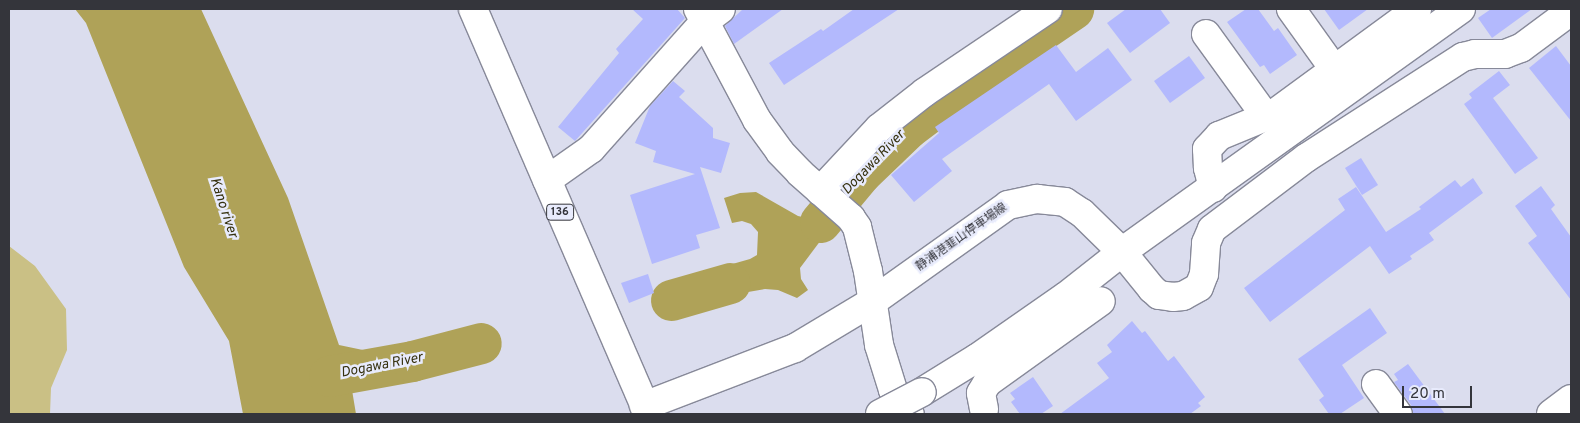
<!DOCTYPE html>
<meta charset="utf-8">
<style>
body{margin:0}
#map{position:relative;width:1580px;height:423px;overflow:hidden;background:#dbddee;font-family:Overpass,"Noto Sans JP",sans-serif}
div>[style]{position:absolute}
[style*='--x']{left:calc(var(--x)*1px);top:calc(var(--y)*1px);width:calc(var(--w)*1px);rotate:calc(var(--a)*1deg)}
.green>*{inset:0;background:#cac085}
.water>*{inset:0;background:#afa258}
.river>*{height:41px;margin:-20.5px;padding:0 20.5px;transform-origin:20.5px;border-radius:20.5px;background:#afa258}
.building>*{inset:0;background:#b3b9fd}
.roads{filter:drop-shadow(1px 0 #878999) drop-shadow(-1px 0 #878999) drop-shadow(0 1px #878999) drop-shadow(0 -1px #878999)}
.minor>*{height:28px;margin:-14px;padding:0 14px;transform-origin:14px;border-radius:14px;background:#fff}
.major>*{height:28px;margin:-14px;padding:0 14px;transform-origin:14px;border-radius:14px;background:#fff}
.highway>*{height:28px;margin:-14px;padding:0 14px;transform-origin:14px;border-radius:14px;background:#fff}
.bridges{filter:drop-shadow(1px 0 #878999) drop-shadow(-1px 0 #878999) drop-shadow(0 1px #878999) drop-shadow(0 -1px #878999)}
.major-bridge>*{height:28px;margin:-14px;padding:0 14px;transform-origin:14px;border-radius:14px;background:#fff}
span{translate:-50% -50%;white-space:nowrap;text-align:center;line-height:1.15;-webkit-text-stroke:5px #e8ebfc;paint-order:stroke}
.shield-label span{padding:1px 4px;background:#e8ebfc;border:1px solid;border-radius:4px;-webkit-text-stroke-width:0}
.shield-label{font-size:11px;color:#34353b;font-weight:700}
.street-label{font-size:12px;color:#34353b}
.water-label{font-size:14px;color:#36310f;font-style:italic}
.frame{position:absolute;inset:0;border:10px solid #34353b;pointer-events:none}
.scale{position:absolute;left:1402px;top:386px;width:70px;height:22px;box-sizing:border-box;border:2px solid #34353b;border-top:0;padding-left:6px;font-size:15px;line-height:18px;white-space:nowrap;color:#34353b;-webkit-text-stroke:4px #e8ebfc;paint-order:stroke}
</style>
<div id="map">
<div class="green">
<div style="clip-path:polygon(9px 246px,35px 266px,66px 309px,67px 350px,51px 388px,50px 414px,9px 414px)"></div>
</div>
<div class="water">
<div style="clip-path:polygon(75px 9px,201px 9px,288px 198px,339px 345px,382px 354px,386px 371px,373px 376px,352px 390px,356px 414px,243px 414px,229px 341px,184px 267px,86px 23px)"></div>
<div style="clip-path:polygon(849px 173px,863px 184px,800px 268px,801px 279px,808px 290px,797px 298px,778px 290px,765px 289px,748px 292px,680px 313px,669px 282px,750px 259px,757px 255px,758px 232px,751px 224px,742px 221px,732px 223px,724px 198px,740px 193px,756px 192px,798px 216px,807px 218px,821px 210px)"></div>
</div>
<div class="river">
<div style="--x:820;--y:222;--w:64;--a:-50.1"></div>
<div style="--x:861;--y:173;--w:65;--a:-43.8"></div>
<div style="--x:908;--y:128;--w:108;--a:-37.1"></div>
<div style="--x:994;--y:63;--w:96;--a:-34.4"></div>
<div style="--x:671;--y:300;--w:61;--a:-16.1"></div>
<div style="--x:329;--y:376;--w:84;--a:-10.2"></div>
<div style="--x:412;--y:361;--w:71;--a:-14.6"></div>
</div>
<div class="building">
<div style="clip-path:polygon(632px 9px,677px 9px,685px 18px,575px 141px,558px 127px,619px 53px,616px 49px,643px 19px)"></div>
<div style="clip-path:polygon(743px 9px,783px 9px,734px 44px,725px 26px)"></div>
<div style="clip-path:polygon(854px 9px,899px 9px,784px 85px,769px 63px,821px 29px,823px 31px)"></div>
<div style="clip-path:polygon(1126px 9px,1160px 9px,1170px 23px,1130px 53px,1107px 23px)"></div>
<div style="clip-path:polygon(1246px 9px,1258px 9px,1274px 31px,1278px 28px,1297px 55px,1270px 74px,1264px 65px,1260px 67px,1227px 22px)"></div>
<div style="clip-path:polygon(1324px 9px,1368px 9px,1339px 30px)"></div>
<div style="clip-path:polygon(1491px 9px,1532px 9px,1492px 38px,1478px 18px)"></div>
<div style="clip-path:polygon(1056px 45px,1076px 72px,1108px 48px,1132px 80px,1076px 121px,1049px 84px,942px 159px,952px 171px,914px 202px,891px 175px,939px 133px,935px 127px)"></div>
<div style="clip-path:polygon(1556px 46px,1571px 66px,1571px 121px,1529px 68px)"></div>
<div style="clip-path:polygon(1189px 56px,1205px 78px,1170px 103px,1154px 81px)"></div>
<div style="clip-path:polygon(1499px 71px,1510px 85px,1493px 98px,1538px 158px,1515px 174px,1464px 104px,1472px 98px,1469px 94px)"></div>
<div style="clip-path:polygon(673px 81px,685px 91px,679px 97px,713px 128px,713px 138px,730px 143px,721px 173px,700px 167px,720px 228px,696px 235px,700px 248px,652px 264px,630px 195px,695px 174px,653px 162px,656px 151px,635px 143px,650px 106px)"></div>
<div style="clip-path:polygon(1361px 158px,1378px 185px,1362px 195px,1345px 168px)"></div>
<div style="clip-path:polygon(1473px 178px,1483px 193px,1429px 233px,1434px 240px,1410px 256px,1412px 259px,1389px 274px,1370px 246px,1270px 322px,1244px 288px,1345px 210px,1338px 199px,1356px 187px,1386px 232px,1421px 209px,1419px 207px,1455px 180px,1461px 187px)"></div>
<div style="clip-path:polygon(1541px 186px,1555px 205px,1551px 209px,1571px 237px,1571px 300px,1528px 243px,1537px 236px,1515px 206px)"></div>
<div style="clip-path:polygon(648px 274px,654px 293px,629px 303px,621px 283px)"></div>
<div style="clip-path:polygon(1370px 308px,1387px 333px,1342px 365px,1364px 398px,1340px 414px,1329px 414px,1319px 400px,1324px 396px,1298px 359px)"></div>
<div style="clip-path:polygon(1132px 321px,1142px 333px,1145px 331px,1168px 361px,1174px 356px,1205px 397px,1198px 403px,1201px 406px,1190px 414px,1060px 414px,1109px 378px,1097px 363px,1112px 352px,1107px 345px)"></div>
<div style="clip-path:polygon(1408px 364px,1445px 414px,1413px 413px,1411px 405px,1394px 382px,1398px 380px,1394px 374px)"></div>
<div style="clip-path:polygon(1033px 377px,1053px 406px,1041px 414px,1020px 414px,1011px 402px,1015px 399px,1010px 393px)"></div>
</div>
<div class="roads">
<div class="minor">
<div style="--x:698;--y:9;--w:126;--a:62"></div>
<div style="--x:757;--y:120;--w:39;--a:54"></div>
<div style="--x:780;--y:152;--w:29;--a:46"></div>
<div style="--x:800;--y:173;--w:68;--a:41.4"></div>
<div style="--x:851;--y:218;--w:11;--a:56"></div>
<div style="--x:857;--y:227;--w:45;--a:76"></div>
<div style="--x:868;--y:271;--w:75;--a:81.5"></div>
<div style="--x:879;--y:345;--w:47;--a:72.7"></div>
<div style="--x:893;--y:390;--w:29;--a:55"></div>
<div style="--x:1291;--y:9;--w:74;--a:54.4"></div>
<div style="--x:1461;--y:9;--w:417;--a:144.4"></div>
<div style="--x:1122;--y:252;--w:48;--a:51"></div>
<div style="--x:1152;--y:289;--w:9;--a:41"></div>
<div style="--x:1159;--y:295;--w:14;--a:8"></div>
<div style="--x:1173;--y:297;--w:10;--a:-6"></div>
<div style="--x:1183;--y:296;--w:18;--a:-29"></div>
<div style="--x:1199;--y:287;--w:14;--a:-69"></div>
<div style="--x:1204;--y:274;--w:31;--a:-86"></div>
<div style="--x:1206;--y:243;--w:15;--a:-67"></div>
<div style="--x:1212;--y:229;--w:118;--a:-37.1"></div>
<div style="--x:1306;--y:158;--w:187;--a:-32.8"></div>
<div style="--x:1463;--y:57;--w:12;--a:-14"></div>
<div style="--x:1475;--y:54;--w:30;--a:0"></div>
<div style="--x:1505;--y:54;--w:17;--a:-21"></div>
<div style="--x:1521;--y:48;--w:62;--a:-36.5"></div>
<div style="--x:1206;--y:34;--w:102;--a:54.1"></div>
<div style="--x:547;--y:180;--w:54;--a:-35.2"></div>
<div style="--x:591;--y:149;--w:170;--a:-48.3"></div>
<div style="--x:704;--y:22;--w:21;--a:-37"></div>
<div style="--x:1213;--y:188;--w:21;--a:-104"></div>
<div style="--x:1208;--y:168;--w:19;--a:-93"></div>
<div style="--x:1207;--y:149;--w:18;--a:-47"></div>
<div style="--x:1219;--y:136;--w:61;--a:-22.3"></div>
<div style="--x:1275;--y:113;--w:176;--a:-36.2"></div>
<div style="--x:820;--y:191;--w:86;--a:-46.9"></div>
<div style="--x:879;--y:128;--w:58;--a:-38"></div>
<div style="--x:925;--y:92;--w:148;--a:-34"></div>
<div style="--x:1376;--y:384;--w:37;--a:54"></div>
<div style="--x:984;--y:409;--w:16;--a:-101"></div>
<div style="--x:981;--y:393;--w:12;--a:-59"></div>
<div style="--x:987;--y:383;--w:140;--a:-35.7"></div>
<div style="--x:1551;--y:414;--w:25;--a:-37"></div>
</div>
<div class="major">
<div style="--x:644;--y:406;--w:162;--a:-21"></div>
<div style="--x:795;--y:348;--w:90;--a:-30.9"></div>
<div style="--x:872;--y:302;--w:167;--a:-35.5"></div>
<div style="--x:1008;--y:205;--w:30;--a:-12"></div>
<div style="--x:1037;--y:199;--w:28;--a:6"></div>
<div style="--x:1065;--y:202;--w:20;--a:33"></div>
<div style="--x:1082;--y:213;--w:56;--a:44.3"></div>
<div style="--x:1122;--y:252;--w:71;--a:141.8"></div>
<div style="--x:1066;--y:296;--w:108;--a:145.1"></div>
<div style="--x:977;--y:358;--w:65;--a:148.3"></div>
</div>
<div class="highway">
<div style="--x:473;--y:9;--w:441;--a:66.6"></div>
</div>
</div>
<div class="bridges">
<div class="major-bridge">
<div style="--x:880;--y:414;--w:47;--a:-27.6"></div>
</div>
</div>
<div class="shield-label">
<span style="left:560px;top:212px">136</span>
</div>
<div class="street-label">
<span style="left:962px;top:238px;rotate:-35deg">静浦港韮山停車場線</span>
</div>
<div class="water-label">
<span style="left:874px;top:163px;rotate:-46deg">Dogawa River</span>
<span style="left:223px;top:208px;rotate:72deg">Kano river</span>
<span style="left:382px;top:366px;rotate:-11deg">Dogawa River</span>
</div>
<div class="frame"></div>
<div class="scale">20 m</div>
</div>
